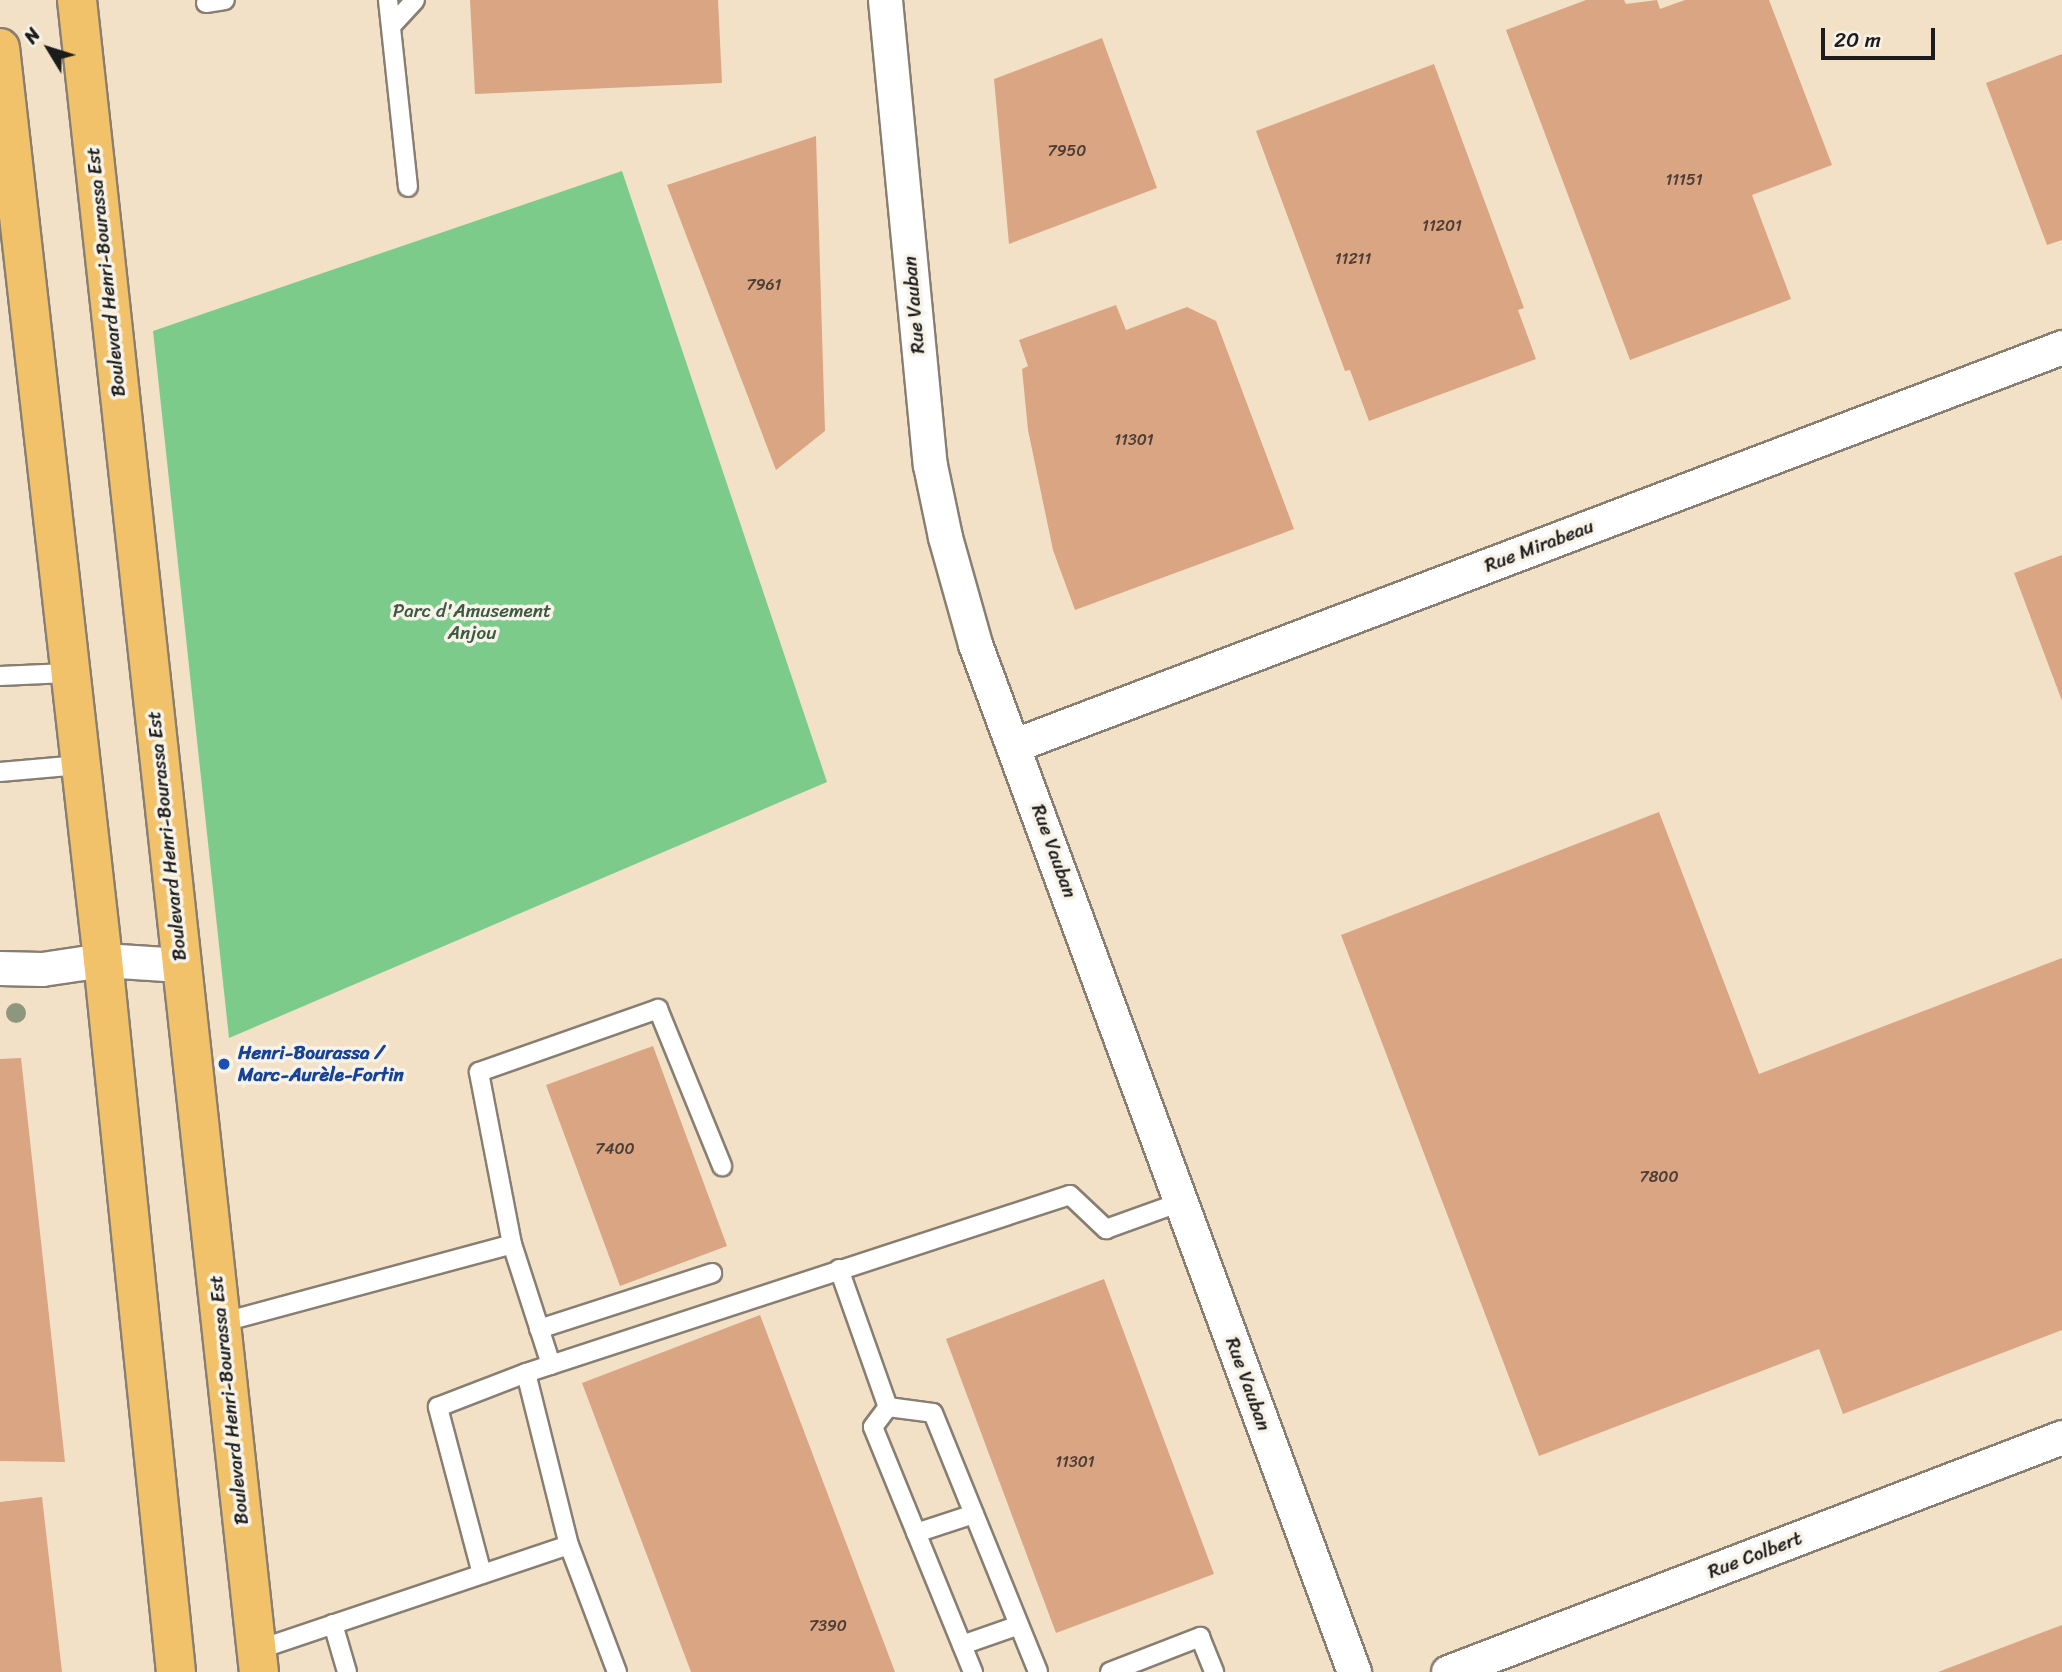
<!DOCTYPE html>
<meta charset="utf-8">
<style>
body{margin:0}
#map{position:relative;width:2062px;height:1672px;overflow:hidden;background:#f3e1c7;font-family:Sriracha,sans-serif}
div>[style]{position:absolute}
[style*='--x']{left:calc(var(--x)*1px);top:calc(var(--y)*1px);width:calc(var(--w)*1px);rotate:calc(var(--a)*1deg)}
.green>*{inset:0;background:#7ccb8b}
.building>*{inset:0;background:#daa583}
.roads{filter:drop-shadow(2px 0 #887e72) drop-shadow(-2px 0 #887e72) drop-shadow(0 2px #887e72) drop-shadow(0 -2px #887e72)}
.service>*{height:18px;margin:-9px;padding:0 9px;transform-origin:9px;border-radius:9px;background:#fff}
.minor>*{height:33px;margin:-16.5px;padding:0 16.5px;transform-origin:16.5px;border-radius:16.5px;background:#fff}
.primary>*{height:38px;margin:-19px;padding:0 19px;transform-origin:19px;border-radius:19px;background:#f2c26a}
.trees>*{width:20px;height:20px;margin:-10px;border-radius:50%;background:#8f967e}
.dots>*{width:19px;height:19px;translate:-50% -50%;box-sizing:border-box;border:4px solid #f7f3e8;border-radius:50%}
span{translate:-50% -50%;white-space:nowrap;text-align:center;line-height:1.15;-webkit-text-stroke:7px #f7f3e8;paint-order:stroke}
.number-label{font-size:16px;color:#4c3e36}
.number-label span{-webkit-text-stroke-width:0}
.street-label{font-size:19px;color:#1c1c1c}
.park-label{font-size:19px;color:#3e5943}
.transit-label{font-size:19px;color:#164399;font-weight:700}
.left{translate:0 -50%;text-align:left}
.north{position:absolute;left:14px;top:14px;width:70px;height:70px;-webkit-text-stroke:5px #f7f3e8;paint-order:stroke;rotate:308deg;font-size:19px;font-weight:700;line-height:28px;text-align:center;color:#1c1c1c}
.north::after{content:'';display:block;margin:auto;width:24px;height:32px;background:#1c1c1c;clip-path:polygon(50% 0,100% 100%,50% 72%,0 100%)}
.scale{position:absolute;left:1821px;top:28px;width:114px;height:32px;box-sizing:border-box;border:4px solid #1c1c1c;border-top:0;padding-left:9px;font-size:21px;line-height:24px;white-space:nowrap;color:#1c1c1c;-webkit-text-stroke:5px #f7f3e8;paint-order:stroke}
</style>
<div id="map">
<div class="green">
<div style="clip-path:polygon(622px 171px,827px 782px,229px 1038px,153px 331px)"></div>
</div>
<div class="building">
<div style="clip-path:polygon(470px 0,718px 0,722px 83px,475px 94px)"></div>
<div style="clip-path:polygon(1586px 0,1624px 0,1626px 4px,1657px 0,1660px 9px,1685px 0,1769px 0,1832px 165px,1752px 195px,1791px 299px,1630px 360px,1506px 30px)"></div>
<div style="clip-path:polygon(1102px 38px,1157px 188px,1009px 244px,994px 79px)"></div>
<div style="clip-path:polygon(2062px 54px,2062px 240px,2047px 245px,1986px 83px)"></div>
<div style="clip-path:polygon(1434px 64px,1524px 308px,1518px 310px,1536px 359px,1369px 421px,1350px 370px,1345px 371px,1256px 131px)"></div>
<div style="clip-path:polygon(816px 136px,825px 431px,776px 470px,667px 185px)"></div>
<div style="clip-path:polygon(1116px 305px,1126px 330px,1187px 307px,1216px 321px,1294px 529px,1075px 610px,1053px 550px,1028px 430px,1022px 369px,1028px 366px,1019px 340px)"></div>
<div style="clip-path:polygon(2062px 555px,2062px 701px,2014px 573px)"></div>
<div style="clip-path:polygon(1659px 812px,1759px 1074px,2062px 958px,2062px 1330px,1843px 1414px,1819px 1349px,1539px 1456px,1341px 935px)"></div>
<div style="clip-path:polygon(653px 1046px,727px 1246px,620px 1286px,546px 1085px)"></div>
<div style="clip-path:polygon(21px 1058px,65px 1462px,0 1461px,0 1059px)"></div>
<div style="clip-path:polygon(1104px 1279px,1214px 1574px,1056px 1633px,946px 1339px)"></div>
<div style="clip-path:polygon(760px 1315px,895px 1672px,691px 1672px,582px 1383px)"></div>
<div style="clip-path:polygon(42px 1497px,62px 1672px,0 1672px,0 1502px)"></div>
<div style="clip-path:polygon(2062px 1625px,2062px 1672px,1938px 1672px)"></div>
</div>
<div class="roads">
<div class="service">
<div style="--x:388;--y:0;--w:188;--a:83.9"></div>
<div style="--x:206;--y:3;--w:19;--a:-9"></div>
<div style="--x:391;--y:26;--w:35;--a:-47"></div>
<div style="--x:0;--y:676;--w:67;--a:-2.6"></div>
<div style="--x:0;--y:772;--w:80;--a:-5"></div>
<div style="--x:512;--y:1244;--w:175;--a:-100.9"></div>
<div style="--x:479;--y:1072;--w:190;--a:-19.4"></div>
<div style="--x:658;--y:1009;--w:170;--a:67.8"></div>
<div style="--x:839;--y:1269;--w:146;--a:70.5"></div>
<div style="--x:888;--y:1407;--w:45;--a:7.6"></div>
<div style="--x:933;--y:1413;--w:279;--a:67.9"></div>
<div style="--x:220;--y:1323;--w:302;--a:-15.1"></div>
<div style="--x:512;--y:1244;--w:127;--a:72.1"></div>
<div style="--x:539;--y:1329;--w:182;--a:-17.9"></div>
<div style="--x:526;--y:1373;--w:572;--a:-18.12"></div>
<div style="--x:1070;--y:1195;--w:50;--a:43.4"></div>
<div style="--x:1106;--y:1229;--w:80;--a:-19.8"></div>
<div style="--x:888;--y:1407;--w:25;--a:127"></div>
<div style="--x:873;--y:1427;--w:265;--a:67.8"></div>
<div style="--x:916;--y:1533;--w:61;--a:-18.1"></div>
<div style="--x:482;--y:1574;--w:173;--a:-104.8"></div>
<div style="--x:438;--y:1407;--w:94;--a:-21.1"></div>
<div style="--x:526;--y:1373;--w:177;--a:76"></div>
<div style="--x:333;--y:1624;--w:50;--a:73.7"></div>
<div style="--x:962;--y:1645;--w:60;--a:-19.3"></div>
<div style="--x:257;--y:1650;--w:329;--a:-18.6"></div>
<div style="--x:569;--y:1545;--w:136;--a:69.3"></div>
<div style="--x:1110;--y:1672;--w:97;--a:-21.3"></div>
<div style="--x:1200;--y:1637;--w:38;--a:68"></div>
</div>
<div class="minor">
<div style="--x:885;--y:0;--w:467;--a:84.5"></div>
<div style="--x:930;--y:465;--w:74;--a:78.2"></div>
<div style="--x:945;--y:537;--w:111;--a:74.3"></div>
<div style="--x:975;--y:644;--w:1096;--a:69.76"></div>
<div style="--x:1015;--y:745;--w:1120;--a:-20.81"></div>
<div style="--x:0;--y:968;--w:42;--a:1.4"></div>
<div style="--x:42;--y:969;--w:62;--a:-8.4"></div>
<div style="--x:103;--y:960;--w:78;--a:3.7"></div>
<div style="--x:1448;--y:1672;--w:657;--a:-20.94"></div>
</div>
<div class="primary">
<div style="--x:77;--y:0;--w:1682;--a:83.79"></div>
<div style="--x:0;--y:48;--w:918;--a:83.56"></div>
<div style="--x:103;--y:960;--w:716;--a:84.15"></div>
</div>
</div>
<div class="trees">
<div style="left:16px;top:1013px"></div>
</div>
<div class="dots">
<div style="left:224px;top:1064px;background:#1a4fb4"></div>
</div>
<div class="number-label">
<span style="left:1067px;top:151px">7950</span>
<span style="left:1684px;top:180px">11151</span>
<span style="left:1442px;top:226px">11201</span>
<span style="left:1353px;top:259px">11211</span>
<span style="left:764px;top:285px">7961</span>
<span style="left:1134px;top:440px">11301</span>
<span style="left:615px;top:1149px">7400</span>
<span style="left:1659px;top:1177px">7800</span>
<span style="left:1075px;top:1462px">11301</span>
<span style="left:828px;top:1626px">7390</span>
</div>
<div class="street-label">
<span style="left:106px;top:272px;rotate:-96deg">Boulevard Henri-Bourassa Est</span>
<span style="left:914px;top:305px;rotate:-95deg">Rue Vauban</span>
<span style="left:1539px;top:546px;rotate:-21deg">Rue Mirabeau</span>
<span style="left:167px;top:836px;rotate:-96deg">Boulevard Henri-Bourassa Est</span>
<span style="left:1054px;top:851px;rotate:70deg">Rue Vauban</span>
<span style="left:1248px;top:1384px;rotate:70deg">Rue Vauban</span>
<span style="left:229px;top:1400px;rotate:-96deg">Boulevard Henri-Bourassa Est</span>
<span style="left:1755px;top:1555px;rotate:-21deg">Rue Colbert</span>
</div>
<div class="park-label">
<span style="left:472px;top:622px">Parc d'Amusement<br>Anjou</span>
</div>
<div class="transit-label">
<span class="left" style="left:238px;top:1064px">Henri-Bourassa /<br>Marc-Aurèle-Fortin</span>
</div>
<div class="north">N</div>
<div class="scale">20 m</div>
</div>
